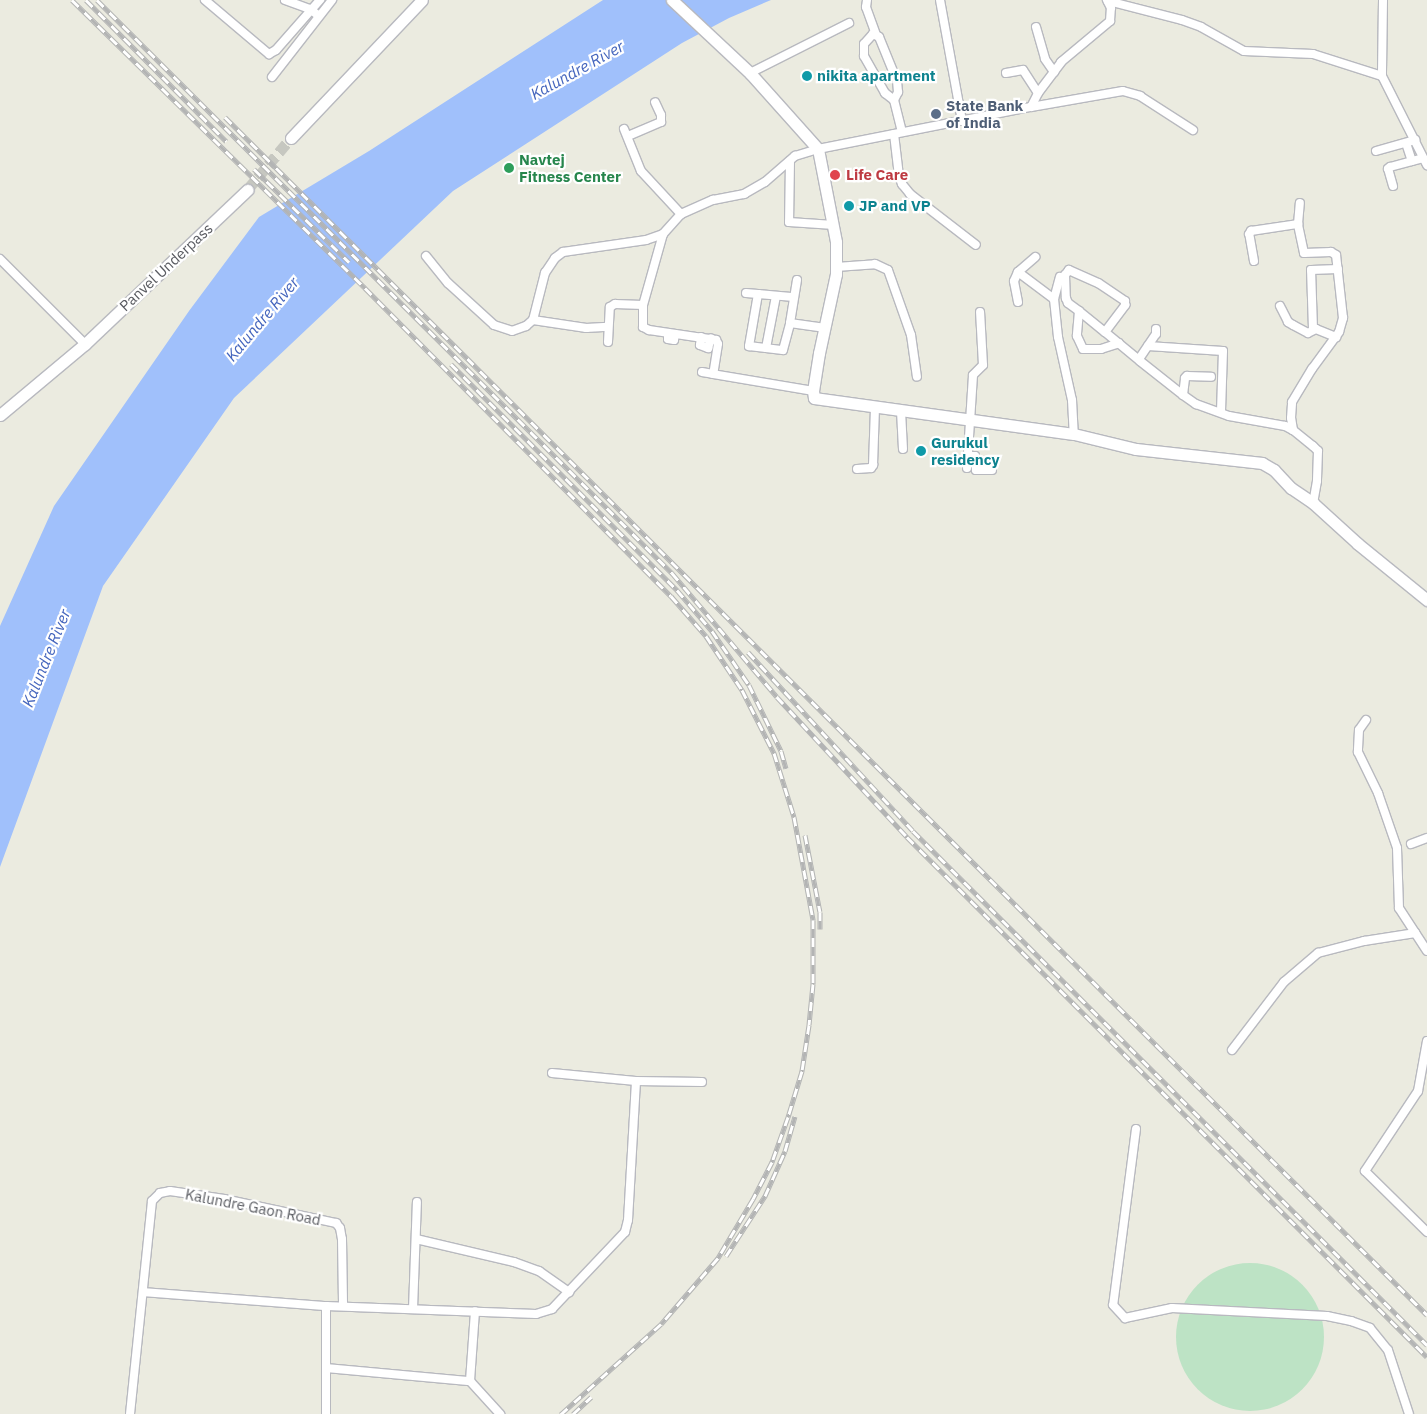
<!DOCTYPE html>
<style>
body{margin:0}
#map{position:relative;width:1427px;height:1414px;overflow:hidden;background:#ebebe0;font-family:"IBM Plex Sans",sans-serif}
div>[style]{position:absolute}
[style*='--x']{left:calc(var(--x)*1px);top:calc(var(--y)*1px);width:calc(var(--w)*1px);rotate:calc(var(--a)*1deg)}
.green>*{inset:0;background:#bde3c5}
.round{border-radius:50%}
.water>*{inset:0;background:#a0c0fb}
.secondary-tunnel>*{height:11px;margin-top:-5.5px;transform-origin:0;background:repeating-linear-gradient(90deg,#c6c7c0 0 11px,transparent 0 16.5px)}
.roads{filter:drop-shadow(1px 0 #b8b9bf) drop-shadow(-1px 0 #b8b9bf) drop-shadow(0 1px #b8b9bf) drop-shadow(0 -1px #b8b9bf)}
.street>*{height:8px;margin:-4px;padding:0 4px;transform-origin:4px;border-radius:4px;background:#fff}
.secondary>*{height:11px;margin:-5.5px;padding:0 5.5px;transform-origin:5.5px;border-radius:5.5px;background:#fff}
.rail>*{height:5px;margin-top:-2.5px;transform-origin:0;background:repeating-linear-gradient(90deg,#fff 0 9px,#b3b4b4 0 18px);box-sizing:border-box;border-block:1px solid #b3b4b4}
.dots>*{width:14px;height:14px;translate:-50% -50%;box-sizing:border-box;border:2px solid #fff;border-radius:50%}
span{translate:-50% -50%;white-space:nowrap;text-align:center;line-height:1.15;-webkit-text-stroke:4.5px #fff;paint-order:stroke}
.culture-label{font-size:15px;color:#0d838f;font-weight:700}
.left{translate:0 -50%;text-align:left}
.service-label{font-size:15px;color:#4e5e75;font-weight:700}
.leisure-label{font-size:15px;color:#27864d;font-weight:700}
.health-label{font-size:15px;color:#be3a42;font-weight:700}
.street-label{font-size:15px;color:#595b61}
.water-label{font-size:16px;color:#4465bd;font-style:italic}
</style>
<div id="map">
<div class="green">
<div class="round" style="left:1176px;top:1263px;width:148px;height:148px"></div>
</div>
<div class="water">
<div style="clip-path:polygon(603px 0,771px 0,729px 18px,682px 43px,453px 191px,234px 398px,103px 586px,0 867px,0 626px,54px 506px,189px 311px,259px 217px,369px 151px)"></div>
</div>
<div class="secondary-tunnel">
<div style="--x:247;--y:190;--w:68;--a:-49.8"></div>
</div>
<div class="roads">
<div class="street">
<div style="--x:205;--y:0;--w:84;--a:40.2"></div>
<div style="--x:269;--y:54;--w:8;--a:-30"></div>
<div style="--x:276;--y:50;--w:67;--a:-48.7"></div>
<div style="--x:285;--y:0;--w:27;--a:20"></div>
<div style="--x:310;--y:9;--w:11;--a:38"></div>
<div style="--x:867;--y:0;--w:7;--a:98"></div>
<div style="--x:866;--y:7;--w:29;--a:70"></div>
<div style="--x:940;--y:0;--w:123;--a:79.7"></div>
<div style="--x:1383;--y:0;--w:76;--a:90.8"></div>
<div style="--x:1382;--y:76;--w:100;--a:63.2"></div>
<div style="--x:1108;--y:1;--w:76;--a:14.4"></div>
<div style="--x:1182;--y:20;--w:20;--a:20"></div>
<div style="--x:1201;--y:27;--w:49;--a:29.2"></div>
<div style="--x:1244;--y:51;--w:69;--a:2.5"></div>
<div style="--x:1313;--y:54;--w:72;--a:17.7"></div>
<div style="--x:1036;--y:27;--w:33;--a:74"></div>
<div style="--x:1045;--y:59;--w:16;--a:55"></div>
<div style="--x:750;--y:73;--w:111;--a:-26.8"></div>
<div style="--x:1006;--y:73;--w:17;--a:-10"></div>
<div style="--x:1023;--y:70;--w:27;--a:57"></div>
<div style="--x:272;--y:77;--w:98;--a:-52.1"></div>
<div style="--x:894;--y:100;--w:9;--a:-63"></div>
<div style="--x:898;--y:92;--w:11;--a:-95"></div>
<div style="--x:897;--y:81;--w:48;--a:-112.2"></div>
<div style="--x:879;--y:37;--w:7;--a:-153"></div>
<div style="--x:873;--y:34;--w:13;--a:132"></div>
<div style="--x:864;--y:44;--w:12;--a:90"></div>
<div style="--x:864;--y:56;--w:43;--a:60.4"></div>
<div style="--x:885;--y:93;--w:11;--a:38"></div>
<div style="--x:894;--y:100;--w:33;--a:76"></div>
<div style="--x:1031;--y:107;--w:16;--a:-63"></div>
<div style="--x:1038;--y:93;--w:39;--a:-53"></div>
<div style="--x:1061;--y:62;--w:64;--a:-39.9"></div>
<div style="--x:1110;--y:21;--w:13;--a:-86"></div>
<div style="--x:1111;--y:8;--w:9;--a:-117"></div>
<div style="--x:624;--y:129;--w:45;--a:68"></div>
<div style="--x:641;--y:171;--w:59;--a:47.1"></div>
<div style="--x:894;--y:134;--w:42;--a:83.2"></div>
<div style="--x:899;--y:176;--w:9;--a:69"></div>
<div style="--x:902;--y:184;--w:13;--a:51"></div>
<div style="--x:910;--y:194;--w:83;--a:37.7"></div>
<div style="--x:628;--y:136;--w:36;--a:-23"></div>
<div style="--x:661;--y:122;--w:7;--a:-90"></div>
<div style="--x:661;--y:115;--w:14;--a:-115"></div>
<div style="--x:1406;--y:143;--w:19;--a:72"></div>
<div style="--x:1376;--y:151;--w:41;--a:-15.8"></div>
<div style="--x:790;--y:161;--w:61;--a:90.9"></div>
<div style="--x:789;--y:222;--w:45;--a:3.8"></div>
<div style="--x:1393;--y:186;--w:18;--a:-106"></div>
<div style="--x:1388;--y:169;--w:3;--a:-45"></div>
<div style="--x:1390;--y:167;--w:34;--a:-15"></div>
<div style="--x:663;--y:234;--w:74;--a:105.7"></div>
<div style="--x:643;--y:305;--w:22;--a:90"></div>
<div style="--x:643;--y:327;--w:7;--a:27"></div>
<div style="--x:649;--y:330;--w:68;--a:8.5"></div>
<div style="--x:716;--y:340;--w:4;--a:63"></div>
<div style="--x:718;--y:344;--w:30;--a:99"></div>
<div style="--x:713;--y:374;--w:101;--a:9.6"></div>
<div style="--x:426;--y:256;--w:35;--a:51"></div>
<div style="--x:448;--y:283;--w:62;--a:42.4"></div>
<div style="--x:494;--y:325;--w:19;--a:18"></div>
<div style="--x:512;--y:331;--w:15;--a:-20"></div>
<div style="--x:526;--y:326;--w:9;--a:-41"></div>
<div style="--x:533;--y:320;--w:49;--a:-75.7"></div>
<div style="--x:545;--y:273;--w:18;--a:-56"></div>
<div style="--x:555;--y:258;--w:10;--a:-37"></div>
<div style="--x:563;--y:252;--w:84;--a:-8.2"></div>
<div style="--x:646;--y:240;--w:18;--a:-19"></div>
<div style="--x:663;--y:234;--w:27;--a:-48"></div>
<div style="--x:681;--y:214;--w:35;--a:-24"></div>
<div style="--x:713;--y:200;--w:32;--a:-11"></div>
<div style="--x:744;--y:194;--w:24;--a:-30"></div>
<div style="--x:765;--y:182;--w:40;--a:-41"></div>
<div style="--x:795;--y:156;--w:24;--a:-17"></div>
<div style="--x:818;--y:149;--w:217;--a:-11.2"></div>
<div style="--x:1031;--y:107;--w:93;--a:-9.9"></div>
<div style="--x:1123;--y:91;--w:18;--a:16"></div>
<div style="--x:1140;--y:96;--w:63;--a:32.7"></div>
<div style="--x:0;--y:259;--w:120;--a:45"></div>
<div style="--x:1254;--y:261;--w:27;--a:-100"></div>
<div style="--x:1249;--y:234;--w:4;--a:-56"></div>
<div style="--x:1251;--y:231;--w:48;--a:-8.5"></div>
<div style="--x:836;--y:267;--w:39;--a:-4"></div>
<div style="--x:875;--y:264;--w:14;--a:25"></div>
<div style="--x:888;--y:270;--w:69;--a:70.5"></div>
<div style="--x:911;--y:335;--w:42;--a:81.9"></div>
<div style="--x:1018;--y:272;--w:23;--a:-41"></div>
<div style="--x:797;--y:280;--w:44;--a:99.2"></div>
<div style="--x:790;--y:323;--w:34;--a:8"></div>
<div style="--x:746;--y:293;--w:12;--a:5"></div>
<div style="--x:758;--y:294;--w:53;--a:99.8"></div>
<div style="--x:749;--y:346;--w:34;--a:7"></div>
<div style="--x:783;--y:350;--w:28;--a:-75"></div>
<div style="--x:758;--y:294;--w:36;--a:5"></div>
<div style="--x:1054;--y:299;--w:23;--a:-75"></div>
<div style="--x:1018;--y:302;--w:21;--a:-101"></div>
<div style="--x:1014;--y:281;--w:10;--a:-66"></div>
<div style="--x:1018;--y:272;--w:45;--a:36.9"></div>
<div style="--x:1054;--y:299;--w:38;--a:84"></div>
<div style="--x:1058;--y:337;--w:65;--a:77.5"></div>
<div style="--x:1072;--y:400;--w:34;--a:87"></div>
<div style="--x:1280;--y:306;--w:18;--a:63"></div>
<div style="--x:1288;--y:322;--w:6;--a:31"></div>
<div style="--x:1293;--y:325;--w:17;--a:28"></div>
<div style="--x:1308;--y:333;--w:9;--a:-27"></div>
<div style="--x:1316;--y:329;--w:22;--a:22"></div>
<div style="--x:1079;--y:311;--w:25;--a:95"></div>
<div style="--x:1077;--y:336;--w:14;--a:65"></div>
<div style="--x:1083;--y:349;--w:18;--a:0"></div>
<div style="--x:1101;--y:349;--w:19;--a:-18"></div>
<div style="--x:533;--y:320;--w:54;--a:8.6"></div>
<div style="--x:586;--y:328;--w:22;--a:-3"></div>
<div style="--x:1313;--y:329;--w:59;--a:-91.9"></div>
<div style="--x:1311;--y:270;--w:27;--a:-2"></div>
<div style="--x:1105;--y:332;--w:34;--a:-53"></div>
<div style="--x:1125;--y:305;--w:4;--a:-90"></div>
<div style="--x:1125;--y:301;--w:32;--a:-146"></div>
<div style="--x:1098;--y:283;--w:32;--a:-156"></div>
<div style="--x:1069;--y:270;--w:6;--a:129"></div>
<div style="--x:1065;--y:275;--w:23;--a:88"></div>
<div style="--x:1066;--y:298;--w:5;--a:68"></div>
<div style="--x:1068;--y:303;--w:14;--a:36"></div>
<div style="--x:1079;--y:311;--w:33;--a:39"></div>
<div style="--x:1105;--y:332;--w:45;--a:39.6"></div>
<div style="--x:1140;--y:361;--w:55;--a:38.3"></div>
<div style="--x:1183;--y:395;--w:16;--a:35"></div>
<div style="--x:1196;--y:404;--w:35;--a:20"></div>
<div style="--x:1229;--y:416;--w:57;--a:10.1"></div>
<div style="--x:1285;--y:426;--w:9;--a:27"></div>
<div style="--x:1293;--y:430;--w:26;--a:39"></div>
<div style="--x:1313;--y:446;--w:7;--a:45"></div>
<div style="--x:1318;--y:451;--w:30;--a:92"></div>
<div style="--x:1317;--y:481;--w:22;--a:100"></div>
<div style="--x:668;--y:333;--w:6;--a:90"></div>
<div style="--x:668;--y:339;--w:6;--a:9"></div>
<div style="--x:674;--y:340;--w:6;--a:-81"></div>
<div style="--x:701;--y:337;--w:8;--a:97"></div>
<div style="--x:700;--y:345;--w:9;--a:21"></div>
<div style="--x:708;--y:348;--w:10;--a:-73"></div>
<div style="--x:608;--y:342;--w:35;--a:-87"></div>
<div style="--x:610;--y:307;--w:6;--a:-31"></div>
<div style="--x:615;--y:304;--w:28;--a:2"></div>
<div style="--x:1148;--y:346;--w:75;--a:3.8"></div>
<div style="--x:1223;--y:351;--w:61;--a:91.9"></div>
<div style="--x:766;--y:348;--w:53;--a:-79.1"></div>
<div style="--x:1139;--y:359;--w:30;--a:-56"></div>
<div style="--x:1156;--y:334;--w:5;--a:-90"></div>
<div style="--x:702;--y:372;--w:11;--a:10"></div>
<div style="--x:1183;--y:395;--w:17;--a:-83"></div>
<div style="--x:1185;--y:378;--w:3;--a:-45"></div>
<div style="--x:1187;--y:376;--w:24;--a:2"></div>
<div style="--x:901;--y:411;--w:38;--a:87"></div>
<div style="--x:1293;--y:430;--w:12;--a:-99"></div>
<div style="--x:1291;--y:418;--w:16;--a:-86"></div>
<div style="--x:1292;--y:402;--w:39;--a:-59"></div>
<div style="--x:1312;--y:369;--w:46;--a:-53.9"></div>
<div style="--x:1339;--y:332;--w:15;--a:-74"></div>
<div style="--x:1343;--y:318;--w:63;--a:-96.3"></div>
<div style="--x:1336;--y:255;--w:6;--a:-149"></div>
<div style="--x:1331;--y:252;--w:27;--a:178"></div>
<div style="--x:1304;--y:253;--w:30;--a:-102"></div>
<div style="--x:1298;--y:224;--w:21;--a:-85"></div>
<div style="--x:968;--y:456;--w:7;--a:0"></div>
<div style="--x:975;--y:456;--w:14;--a:86"></div>
<div style="--x:976;--y:470;--w:16;--a:0"></div>
<div style="--x:967;--y:468;--w:93;--a:-86.3"></div>
<div style="--x:973;--y:375;--w:14;--a:-45"></div>
<div style="--x:983;--y:365;--w:53;--a:-93.2"></div>
<div style="--x:857;--y:469;--w:14;--a:-4"></div>
<div style="--x:871;--y:468;--w:4;--a:-56"></div>
<div style="--x:873;--y:465;--w:58;--a:-88"></div>
<div style="--x:1366;--y:720;--w:12;--a:125"></div>
<div style="--x:1359;--y:730;--w:22;--a:93"></div>
<div style="--x:1358;--y:752;--w:46;--a:64"></div>
<div style="--x:1378;--y:793;--w:58;--a:70.9"></div>
<div style="--x:1397;--y:848;--w:60;--a:88.1"></div>
<div style="--x:1399;--y:908;--w:51;--a:56.9"></div>
<div style="--x:1411;--y:844;--w:17;--a:-21"></div>
<div style="--x:1427;--y:1041;--w:51;--a:100.2"></div>
<div style="--x:1418;--y:1091;--w:96;--a:123.5"></div>
<div style="--x:1365;--y:1171;--w:87;--a:44.5"></div>
<div style="--x:1232;--y:1050;--w:86;--a:-52.6"></div>
<div style="--x:1284;--y:982;--w:45;--a:-40.5"></div>
<div style="--x:1318;--y:953;--w:48;--a:-14.6"></div>
<div style="--x:1364;--y:941;--w:52;--a:-8.9"></div>
<div style="--x:552;--y:1073;--w:84;--a:5.4"></div>
<div style="--x:636;--y:1081;--w:66;--a:0.9"></div>
<div style="--x:1136;--y:1129;--w:177;--a:97.4"></div>
<div style="--x:1113;--y:1305;--w:18;--a:47"></div>
<div style="--x:1125;--y:1318;--w:48;--a:-12"></div>
<div style="--x:1172;--y:1308;--w:155;--a:3"></div>
<div style="--x:1327;--y:1316;--w:25;--a:12"></div>
<div style="--x:1351;--y:1321;--w:20;--a:20"></div>
<div style="--x:1370;--y:1328;--w:28;--a:51"></div>
<div style="--x:1388;--y:1350;--w:67;--a:71.8"></div>
<div style="--x:416;--y:1239;--w:101;--a:13.2"></div>
<div style="--x:514;--y:1262;--w:27;--a:20"></div>
<div style="--x:539;--y:1271;--w:37;--a:35"></div>
<div style="--x:143;--y:1292;--w:184;--a:4.4"></div>
<div style="--x:413;--y:1309;--w:107;--a:-87.9"></div>
<div style="--x:326;--y:1368;--w:145;--a:5.2"></div>
<div style="--x:470;--y:1381;--w:45;--a:47.7"></div>
<div style="--x:470;--y:1381;--w:70;--a:-85.9"></div>
<div style="--x:130;--y:1414;--w:214;--a:-84.1"></div>
<div style="--x:152;--y:1201;--w:11;--a:-45"></div>
<div style="--x:160;--y:1193;--w:10;--a:-11"></div>
<div style="--x:170;--y:1191;--w:55;--a:8.4"></div>
<div style="--x:224;--y:1199;--w:115;--a:12.1"></div>
<div style="--x:336;--y:1223;--w:6;--a:51"></div>
<div style="--x:340;--y:1228;--w:11;--a:80"></div>
<div style="--x:342;--y:1239;--w:67;--a:89.1"></div>
<div style="--x:326;--y:1414;--w:108;--a:-90"></div>
<div style="--x:326;--y:1306;--w:210;--a:2.2"></div>
<div style="--x:536;--y:1314;--w:17;--a:-17"></div>
<div style="--x:552;--y:1309;--w:106;--a:-46.5"></div>
<div style="--x:625;--y:1232;--w:12;--a:-76"></div>
<div style="--x:628;--y:1220;--w:139;--a:-86.7"></div>
</div>
<div class="secondary">
<div style="--x:672;--y:0;--w:107;--a:43.1"></div>
<div style="--x:750;--y:73;--w:102;--a:48.2"></div>
<div style="--x:818;--y:149;--w:95;--a:79"></div>
<div style="--x:836;--y:242;--w:32;--a:90"></div>
<div style="--x:836;--y:274;--w:81;--a:102.1"></div>
<div style="--x:819;--y:353;--w:38;--a:99"></div>
<div style="--x:813;--y:391;--w:7;--a:82"></div>
<div style="--x:814;--y:398;--w:262;--a:7.9"></div>
<div style="--x:1074;--y:434;--w:64;--a:13.6"></div>
<div style="--x:1136;--y:449;--w:127;--a:6.3"></div>
<div style="--x:1262;--y:463;--w:14;--a:30"></div>
<div style="--x:1274;--y:470;--w:25;--a:47"></div>
<div style="--x:1291;--y:488;--w:27;--a:34"></div>
<div style="--x:1313;--y:503;--w:61;--a:42.3"></div>
<div style="--x:1358;--y:544;--w:89;--a:39.1"></div>
<div style="--x:291;--y:138;--w:190;--a:-46.5"></div>
<div style="--x:0;--y:415;--w:111;--a:-39.9"></div>
<div style="--x:85;--y:344;--w:224;--a:-43.5"></div>
</div>
</div>
<div class="rail">
<div style="--x:72;--y:0;--w:411;--a:44.5"></div>
<div style="--x:365;--y:288;--w:434;--a:45.2"></div>
<div style="--x:671;--y:596;--w:53;--a:48.8"></div>
<div style="--x:706;--y:636;--w:65;--a:56.3"></div>
<div style="--x:742;--y:690;--w:71;--a:63.1"></div>
<div style="--x:774;--y:753;--w:67;--a:72.6"></div>
<div style="--x:794;--y:817;--w:105;--a:79.5"></div>
<div style="--x:813;--y:920;--w:64;--a:90"></div>
<div style="--x:813;--y:984;--w:41;--a:95.6"></div>
<div style="--x:809;--y:1025;--w:47;--a:98.7"></div>
<div style="--x:802;--y:1071;--w:48;--a:106.9"></div>
<div style="--x:788;--y:1117;--w:48;--a:109.6"></div>
<div style="--x:772;--y:1162;--w:42;--a:117.2"></div>
<div style="--x:753;--y:1199;--w:69;--a:120.7"></div>
<div style="--x:718;--y:1258;--w:87;--a:130.8"></div>
<div style="--x:661;--y:1324;--w:135;--a:138"></div>
<div style="--x:86;--y:0;--w:199;--a:45.2"></div>
<div style="--x:97;--y:0;--w:812;--a:44.9"></div>
<div style="--x:672;--y:573;--w:162;--a:49.7"></div>
<div style="--x:777;--y:697;--w:191;--a:47.1"></div>
<div style="--x:907;--y:837;--w:735;--a:45"></div>
<div style="--x:225;--y:117;--w:1697;--a:44.9"></div>
<div style="--x:254;--y:169;--w:133;--a:44.4"></div>
<div style="--x:451;--y:364;--w:320;--a:45"></div>
<div style="--x:677;--y:590;--w:54;--a:49.5"></div>
<div style="--x:712;--y:631;--w:65;--a:55.6"></div>
<div style="--x:749;--y:685;--w:73;--a:64.1"></div>
<div style="--x:781;--y:751;--w:18;--a:74"></div>
<div style="--x:748;--y:652;--w:243;--a:47.3"></div>
<div style="--x:913;--y:831;--w:727;--a:45"></div>
<div style="--x:805;--y:835;--w:78;--a:79"></div>
<div style="--x:820;--y:912;--w:17;--a:90"></div>
<div style="--x:726;--y:1256;--w:72;--a:-57"></div>
<div style="--x:765;--y:1196;--w:49;--a:-66"></div>
<div style="--x:785;--y:1151;--w:36;--a:-74"></div>
<div style="--x:573;--y:1414;--w:25;--a:-43"></div>
</div>
<div class="dots">
<div style="left:807px;top:76px;background:#0f9aa8"></div>
<div style="left:936px;top:114px;background:#5c6f8a"></div>
<div style="left:509px;top:168px;background:#2e9e5b"></div>
<div style="left:835px;top:175px;background:#e0444e"></div>
<div style="left:849px;top:206px;background:#0f9aa8"></div>
<div style="left:921px;top:451px;background:#0f9aa8"></div>
</div>
<div class="culture-label">
<span class="left" style="left:817px;top:76px">nikita apartment</span>
<span class="left" style="left:859px;top:206px">JP and VP</span>
<span class="left" style="left:931px;top:451px">Gurukul<br>residency</span>
</div>
<div class="service-label">
<span class="left" style="left:946px;top:114px">State Bank<br>of India</span>
</div>
<div class="leisure-label">
<span class="left" style="left:519px;top:168px">Navtej<br>Fitness Center</span>
</div>
<div class="health-label">
<span class="left" style="left:846px;top:175px">Life Care</span>
</div>
<div class="street-label">
<span style="left:166px;top:267px;rotate:-43deg">Panvel Underpass</span>
<span style="left:253px;top:1207px;rotate:11deg">Kalundre Gaon Road</span>
</div>
<div class="water-label">
<span style="left:577px;top:70px;rotate:-29deg">Kalundre River</span>
<span style="left:262px;top:319px;rotate:-50deg">Kalundre River</span>
<span style="left:46px;top:658px;rotate:-68deg">Kalundre River</span>
</div>
</div>
